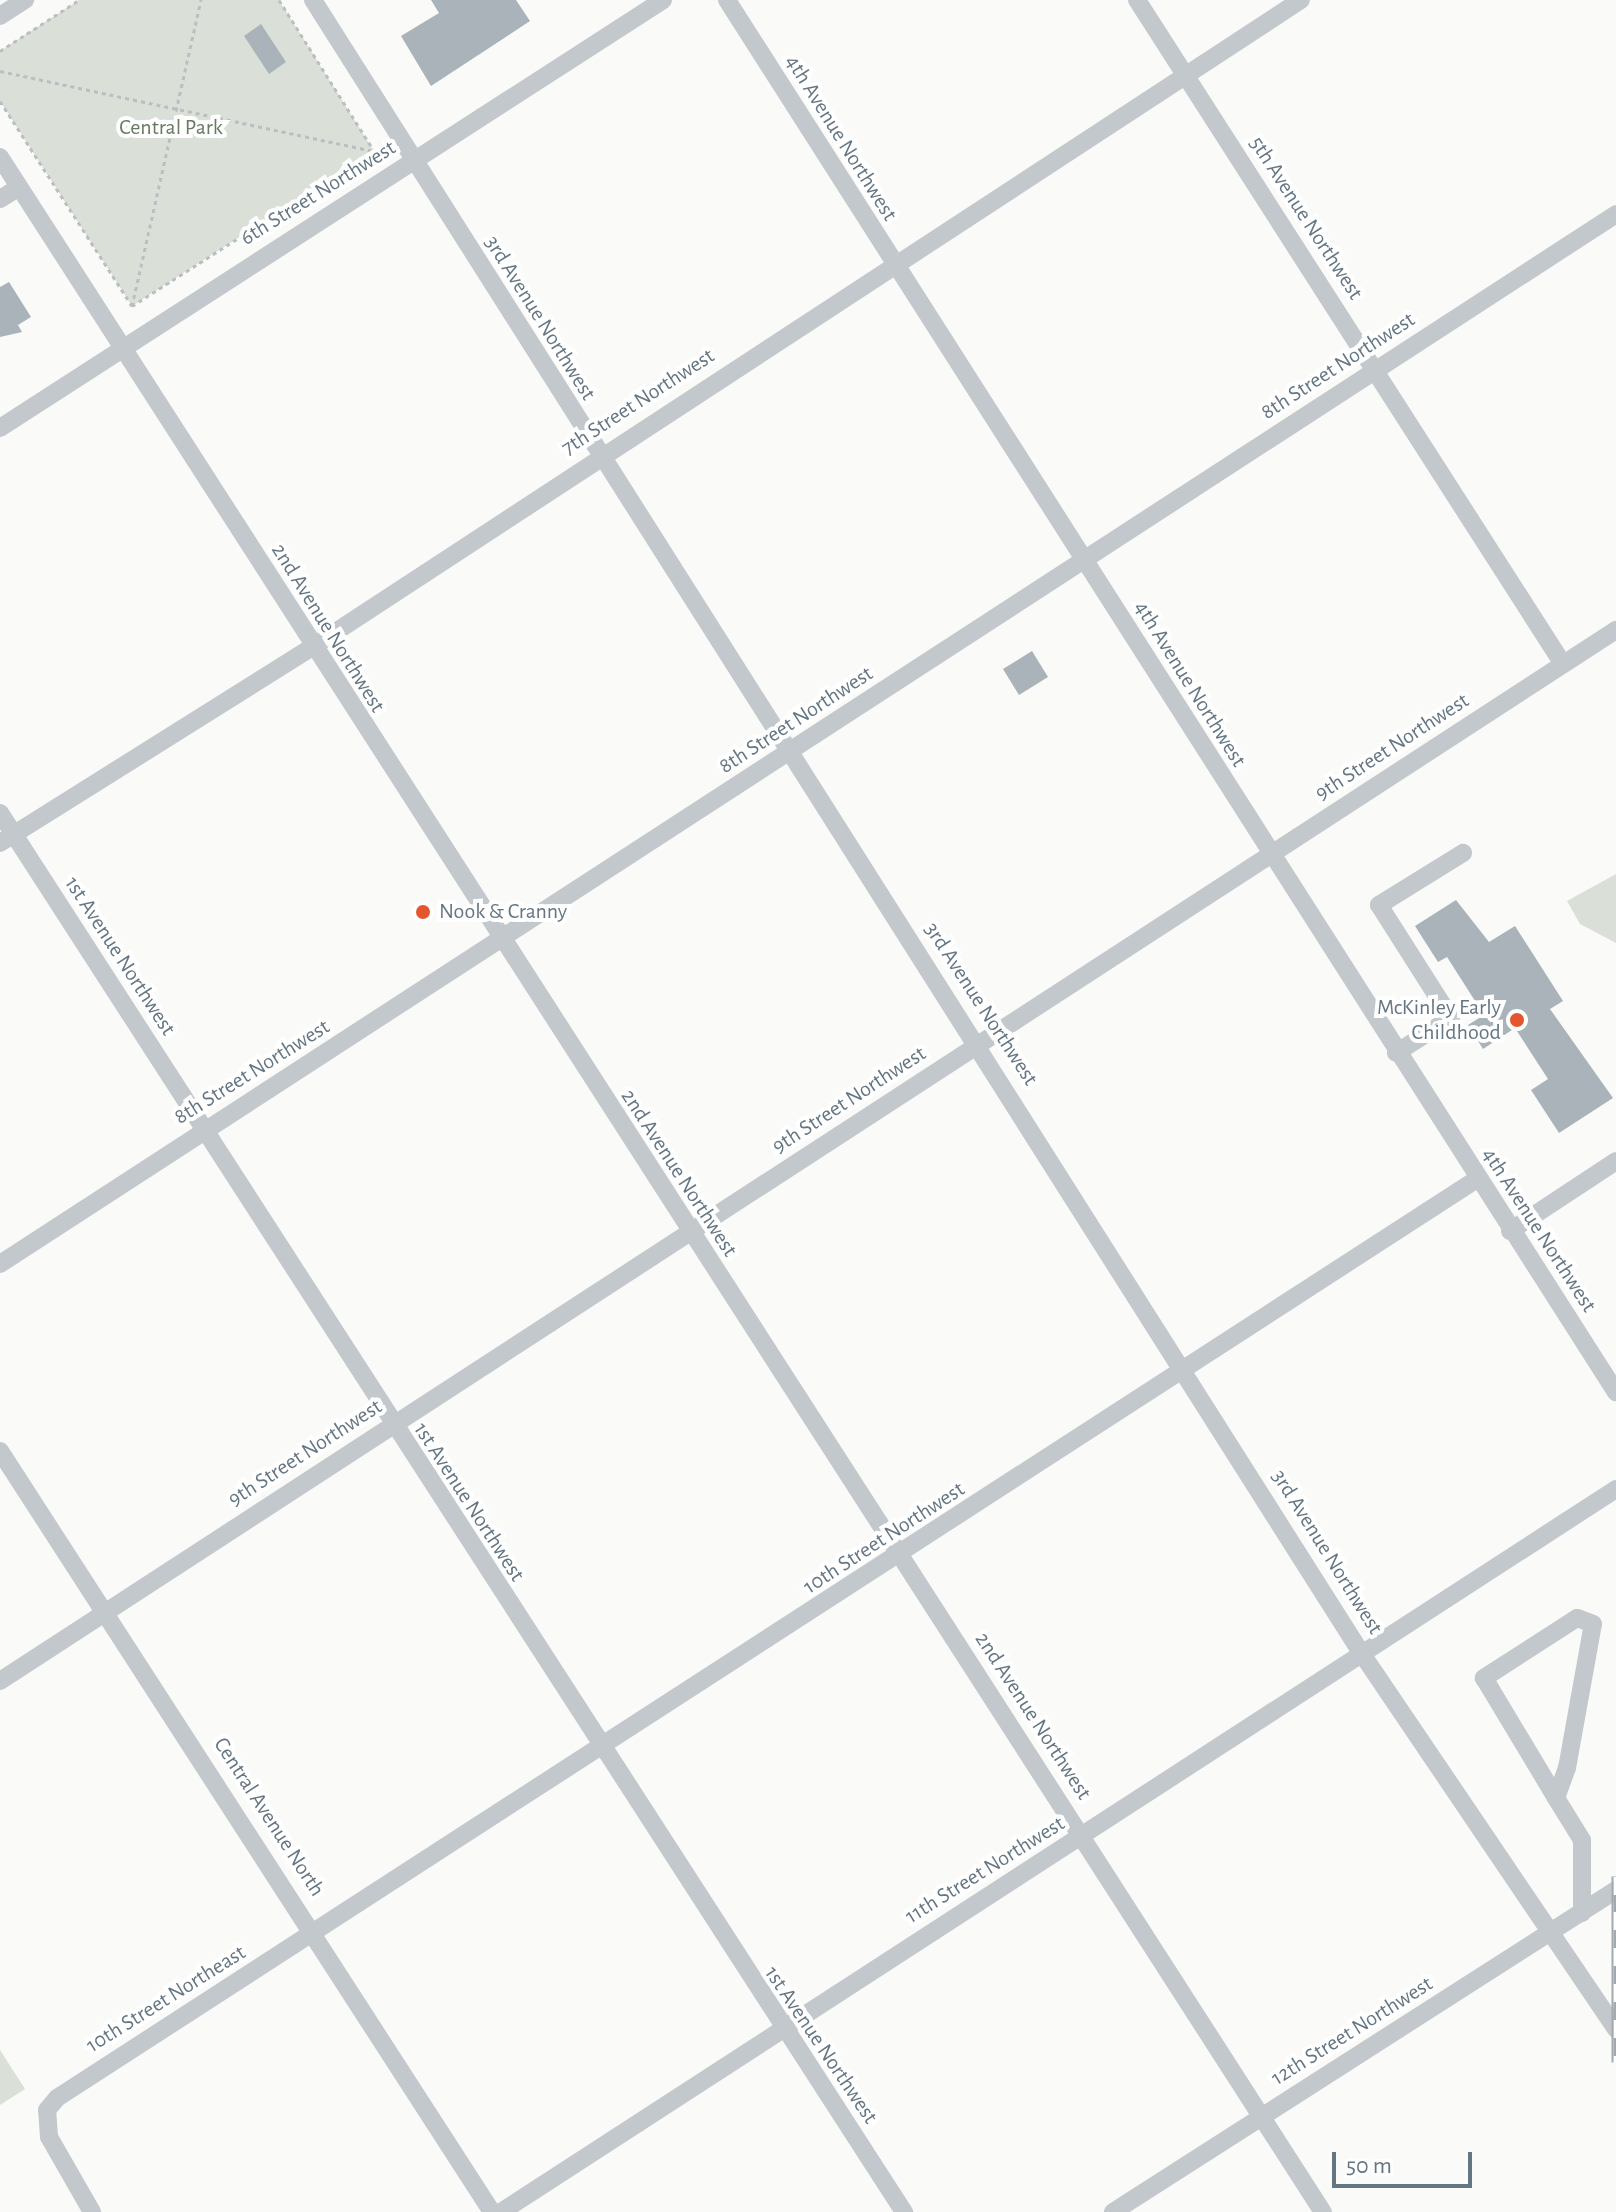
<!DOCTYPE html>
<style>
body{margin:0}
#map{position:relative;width:1616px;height:2212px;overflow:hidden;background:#fafaf8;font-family:"Alegreya Sans",sans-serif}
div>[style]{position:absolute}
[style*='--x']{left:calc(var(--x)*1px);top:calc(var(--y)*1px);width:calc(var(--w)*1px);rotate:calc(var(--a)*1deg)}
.green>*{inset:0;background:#dadfd7}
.building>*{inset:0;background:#aab3b9}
.path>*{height:3px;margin-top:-1.5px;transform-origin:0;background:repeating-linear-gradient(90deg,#bbbfc2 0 4px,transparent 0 8px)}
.minor>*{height:18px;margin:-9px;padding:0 9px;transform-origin:9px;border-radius:9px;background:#c3c8cc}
.rail>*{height:9px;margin-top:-4.5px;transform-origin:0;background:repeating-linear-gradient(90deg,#fff 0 18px,#a2aab0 0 36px);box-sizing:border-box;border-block:2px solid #a2aab0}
.dots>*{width:22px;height:22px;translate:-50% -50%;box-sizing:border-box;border:4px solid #fff;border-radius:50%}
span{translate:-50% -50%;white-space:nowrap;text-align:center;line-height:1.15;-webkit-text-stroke:8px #fff;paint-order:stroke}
.park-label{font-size:22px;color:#687a64}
.street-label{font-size:22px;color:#657683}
.poi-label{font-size:22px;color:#657683}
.left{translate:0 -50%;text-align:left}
.right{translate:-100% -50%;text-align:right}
.scale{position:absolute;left:1332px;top:2152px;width:140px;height:36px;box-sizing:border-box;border:4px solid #657683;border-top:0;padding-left:10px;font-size:24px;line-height:28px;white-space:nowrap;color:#657683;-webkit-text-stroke:6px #fff;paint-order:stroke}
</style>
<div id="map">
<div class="green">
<div style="clip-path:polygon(79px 0,279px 0,374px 151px,132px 306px,0 101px,0 51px)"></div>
<div style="clip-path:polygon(1616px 874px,1616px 943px,1580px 924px,1567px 901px)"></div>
<div style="clip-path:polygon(0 2050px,25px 2089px,0 2105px)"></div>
</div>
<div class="building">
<div style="clip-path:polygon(431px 0,516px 0,530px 21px,431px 86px,401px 36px,439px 13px)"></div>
<div style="clip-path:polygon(261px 24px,286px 62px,269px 74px,244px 36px)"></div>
<div style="clip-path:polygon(9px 282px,31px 317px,18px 325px,22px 332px,0 337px,0 287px)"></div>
<div style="clip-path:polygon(1032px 651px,1048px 677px,1019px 695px,1003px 669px)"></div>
<div style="clip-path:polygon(1456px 900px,1489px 942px,1515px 926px,1563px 1001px,1550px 1009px,1613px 1098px,1559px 1133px,1531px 1090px,1548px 1079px,1515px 1028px,1483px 1049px,1468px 1025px,1484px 1015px,1447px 957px,1438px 962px,1415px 926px)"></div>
</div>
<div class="path">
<div style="--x:279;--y:0;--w:178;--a:57.8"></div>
<div style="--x:0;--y:51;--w:94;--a:-32.8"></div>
<div style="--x:0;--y:71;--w:382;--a:12.1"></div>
<div style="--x:0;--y:101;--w:244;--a:57.2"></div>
<div style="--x:132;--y:306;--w:314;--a:-77.3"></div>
<div style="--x:132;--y:306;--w:287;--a:-32.6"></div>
</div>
<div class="minor">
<div style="--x:313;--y:0;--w:1955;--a:57.62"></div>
<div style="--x:1360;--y:1651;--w:457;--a:55.9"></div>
<div style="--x:727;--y:0;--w:1652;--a:57.44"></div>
<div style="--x:1137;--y:0;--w:789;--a:57.32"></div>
<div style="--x:0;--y:16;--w:30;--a:-33"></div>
<div style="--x:0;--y:157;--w:2444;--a:57.23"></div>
<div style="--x:0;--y:199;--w:22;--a:-32"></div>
<div style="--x:0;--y:428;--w:789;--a:-32.84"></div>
<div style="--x:0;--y:813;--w:1666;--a:57.13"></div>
<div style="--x:0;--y:843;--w:367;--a:-32.1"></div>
<div style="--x:311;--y:648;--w:1183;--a:-33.21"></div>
<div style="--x:1396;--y:1053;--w:65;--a:-32.5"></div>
<div style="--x:1451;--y:1018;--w:134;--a:-122.5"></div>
<div style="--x:1379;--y:905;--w:99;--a:-31.8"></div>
<div style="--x:1510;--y:1231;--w:127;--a:-33.4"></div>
<div style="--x:0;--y:1264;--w:1927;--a:-33.01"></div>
<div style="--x:0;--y:1451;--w:906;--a:57.12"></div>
<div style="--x:0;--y:1681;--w:1928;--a:-33.04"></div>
<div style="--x:1556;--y:1798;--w:32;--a:-70"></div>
<div style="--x:1567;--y:1768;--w:146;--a:-79.8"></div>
<div style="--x:1593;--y:1624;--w:17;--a:-159"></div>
<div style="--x:1577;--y:1618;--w:111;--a:147.2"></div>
<div style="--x:1484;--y:1678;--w:140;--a:59"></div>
<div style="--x:1556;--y:1798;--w:49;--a:58.2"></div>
<div style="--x:1582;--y:1840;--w:73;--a:90"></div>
<div style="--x:92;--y:2212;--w:86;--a:-119.8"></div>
<div style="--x:49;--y:2137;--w:27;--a:-94"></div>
<div style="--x:47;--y:2110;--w:16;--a:-50"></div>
<div style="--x:57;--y:2098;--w:1691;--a:-32.91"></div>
<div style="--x:501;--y:2212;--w:1329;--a:-32.96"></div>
<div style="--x:1113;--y:2212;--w:597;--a:-32.63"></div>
</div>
<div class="rail">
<div style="--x:1616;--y:1876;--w:186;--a:90"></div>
</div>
<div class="dots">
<div style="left:423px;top:912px;background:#e4572e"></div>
<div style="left:1517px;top:1020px;background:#e4572e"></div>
</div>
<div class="park-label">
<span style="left:171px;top:128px">Central Park</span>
</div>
<div class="street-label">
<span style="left:841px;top:138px;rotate:58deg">4th Avenue Northwest</span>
<span style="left:318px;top:193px;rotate:-32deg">6th Street Northwest</span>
<span style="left:1306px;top:218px;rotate:57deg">5th Avenue Northwest</span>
<span style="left:540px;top:318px;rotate:58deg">3rd Avenue Northwest</span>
<span style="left:1338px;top:366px;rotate:-33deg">8th Street Northwest</span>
<span style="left:638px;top:402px;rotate:-33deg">7th Street Northwest</span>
<span style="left:328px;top:628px;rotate:58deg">2nd Avenue Northwest</span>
<span style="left:1190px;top:684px;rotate:58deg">4th Avenue Northwest</span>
<span style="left:796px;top:720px;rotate:-33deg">8th Street Northwest</span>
<span style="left:1392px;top:747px;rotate:-33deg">9th Street Northwest</span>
<span style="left:120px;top:956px;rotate:57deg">1st Avenue Northwest</span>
<span style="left:981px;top:1004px;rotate:57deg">3rd Avenue Northwest</span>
<span style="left:252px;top:1072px;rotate:-32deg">8th Street Northwest</span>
<span style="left:849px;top:1100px;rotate:-33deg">9th Street Northwest</span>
<span style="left:679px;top:1173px;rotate:57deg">2nd Avenue Northwest</span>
<span style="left:1539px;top:1230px;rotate:57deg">4th Avenue Northwest</span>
<span style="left:305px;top:1453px;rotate:-33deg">9th Street Northwest</span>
<span style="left:469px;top:1502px;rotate:57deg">1st Avenue Northwest</span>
<span style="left:884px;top:1538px;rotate:-33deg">10th Street Northwest</span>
<span style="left:1327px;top:1552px;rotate:58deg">3rd Avenue Northwest</span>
<span style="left:1033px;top:1716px;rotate:57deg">2nd Avenue Northwest</span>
<span style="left:269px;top:1817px;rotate:57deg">Central Avenue North</span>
<span style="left:985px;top:1870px;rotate:-32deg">11th Street Northwest</span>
<span style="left:166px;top:1999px;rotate:-32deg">10th Street Northeast</span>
<span style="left:1352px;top:2031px;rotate:-32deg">12th Street Northwest</span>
<span style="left:821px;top:2045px;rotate:56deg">1st Avenue Northwest</span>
</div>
<div class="poi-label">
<span class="left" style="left:439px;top:912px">Nook &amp; Cranny</span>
<span class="right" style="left:1501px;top:1020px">McKinley Early<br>Childhood</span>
</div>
<div class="scale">50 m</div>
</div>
